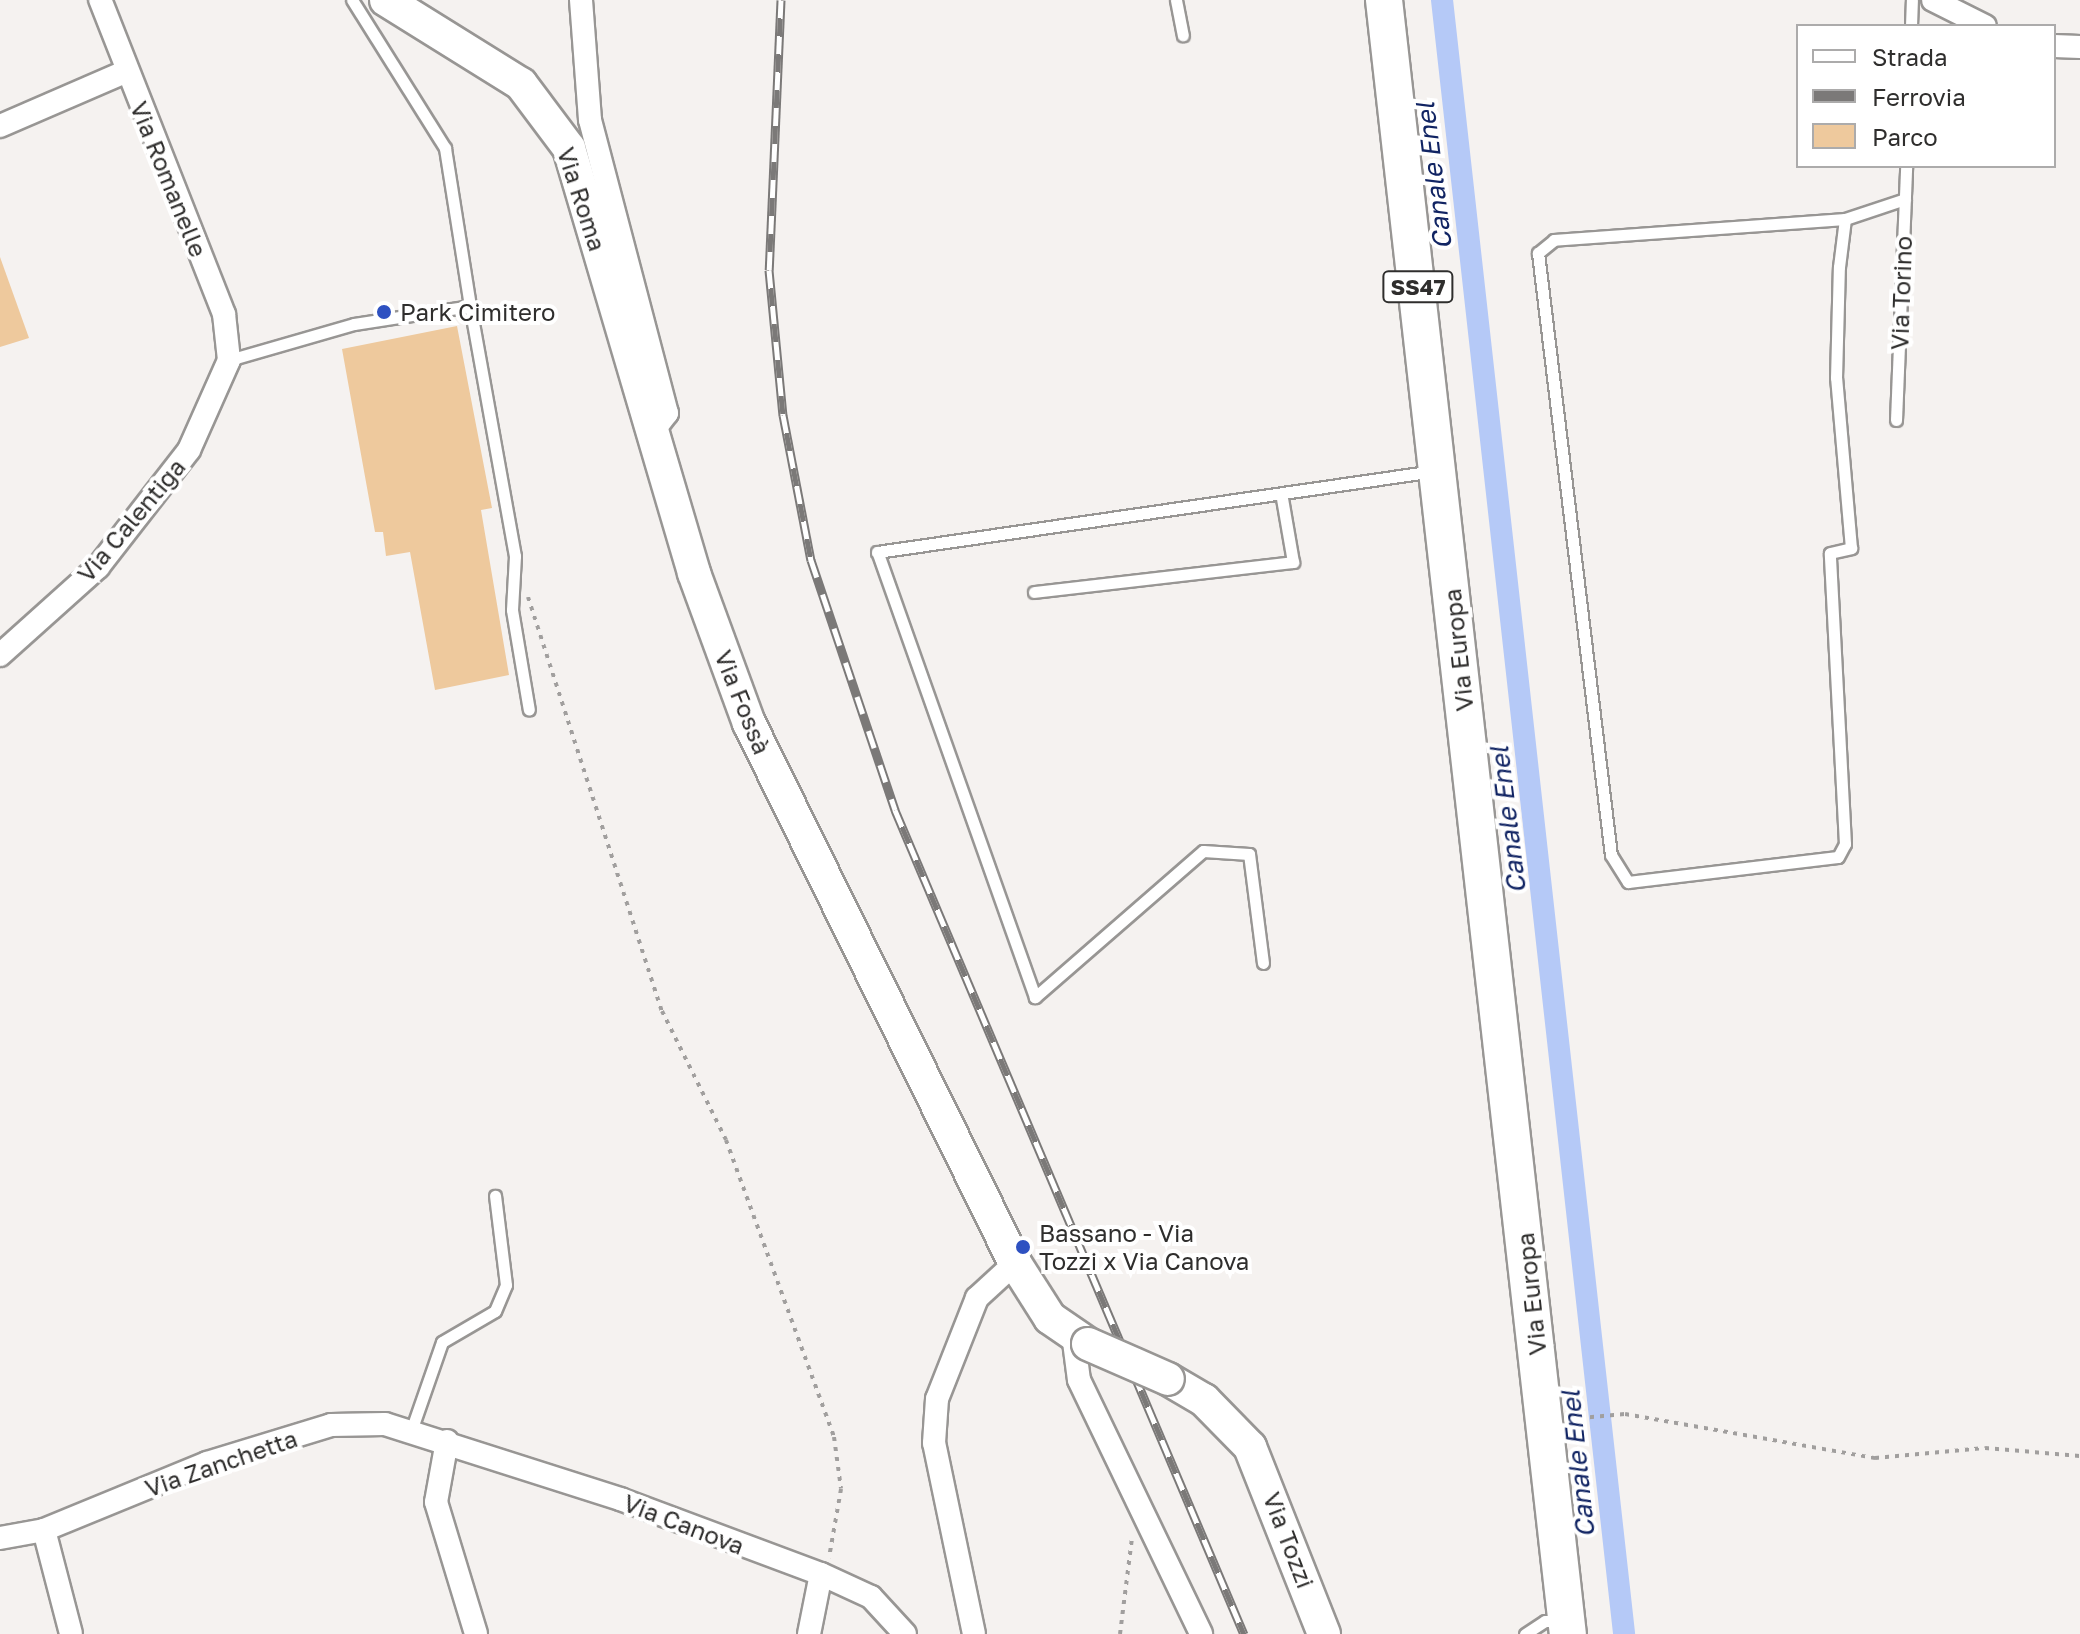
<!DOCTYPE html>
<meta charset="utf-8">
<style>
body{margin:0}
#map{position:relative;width:2080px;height:1634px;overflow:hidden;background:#f5f2f0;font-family:"Golos Text",sans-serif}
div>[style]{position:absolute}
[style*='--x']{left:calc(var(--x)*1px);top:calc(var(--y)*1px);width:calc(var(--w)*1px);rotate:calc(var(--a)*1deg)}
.green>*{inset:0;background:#eec99d}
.canal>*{height:22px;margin:-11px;padding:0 11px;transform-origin:11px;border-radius:11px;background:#b5c9f7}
.path>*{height:4px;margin-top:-2px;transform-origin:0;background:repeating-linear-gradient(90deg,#a19f9e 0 4px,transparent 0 10px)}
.roads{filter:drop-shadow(2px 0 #989694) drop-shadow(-2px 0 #989694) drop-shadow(0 2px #989694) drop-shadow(0 -2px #989694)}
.service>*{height:11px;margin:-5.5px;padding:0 5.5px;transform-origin:5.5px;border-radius:5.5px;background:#fff}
.minor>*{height:22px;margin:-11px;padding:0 11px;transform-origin:11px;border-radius:11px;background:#fff}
.secondary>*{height:32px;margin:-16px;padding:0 16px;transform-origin:16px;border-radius:16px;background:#fff}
.primary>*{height:36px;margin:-18px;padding:0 18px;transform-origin:18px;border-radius:18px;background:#fff}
.rail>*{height:9px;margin-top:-4.5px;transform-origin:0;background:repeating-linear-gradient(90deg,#fff 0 18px,#7b7978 0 36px);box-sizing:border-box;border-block:2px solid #7b7978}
.bridges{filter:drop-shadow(2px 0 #989694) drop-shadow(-2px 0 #989694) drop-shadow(0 2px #989694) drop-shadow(0 -2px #989694)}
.secondary-bridge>*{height:32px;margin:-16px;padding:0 16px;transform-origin:16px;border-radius:16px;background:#fff}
.dots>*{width:22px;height:22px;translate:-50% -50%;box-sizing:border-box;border:4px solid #fff;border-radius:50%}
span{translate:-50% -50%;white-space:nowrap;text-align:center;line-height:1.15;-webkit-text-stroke:8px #fff;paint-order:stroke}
.shield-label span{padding:2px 6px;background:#fff;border:2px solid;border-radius:6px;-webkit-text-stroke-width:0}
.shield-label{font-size:22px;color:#2f2e2d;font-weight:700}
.street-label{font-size:24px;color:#2f2e2d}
.poi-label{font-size:24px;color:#2f2e2d}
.left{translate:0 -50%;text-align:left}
.water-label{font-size:26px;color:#112463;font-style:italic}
.legend{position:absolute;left:1796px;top:24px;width:260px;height:144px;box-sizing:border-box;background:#fff;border:2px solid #acabab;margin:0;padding:10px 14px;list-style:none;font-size:24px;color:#2f2e2d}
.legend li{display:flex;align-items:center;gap:16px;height:40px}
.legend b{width:40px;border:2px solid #acabab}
</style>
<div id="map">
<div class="green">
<div style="clip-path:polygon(0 257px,29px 338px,0 347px)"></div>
<div style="clip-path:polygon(457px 326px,492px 508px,481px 510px,509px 675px,435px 690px,410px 552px,386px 556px,383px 532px,375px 532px,342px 349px)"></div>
</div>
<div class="canal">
<div style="--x:1442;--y:0;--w:1644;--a:83.64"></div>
</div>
<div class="path">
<div style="--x:528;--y:597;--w:435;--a:72.1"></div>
<div style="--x:662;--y:1011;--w:144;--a:63.6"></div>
<div style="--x:726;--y:1140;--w:316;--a:70"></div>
<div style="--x:834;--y:1437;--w:52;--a:82.3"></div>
<div style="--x:841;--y:1489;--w:70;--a:99.9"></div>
<div style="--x:1570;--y:1419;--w:55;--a:-5.2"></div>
<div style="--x:1625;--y:1414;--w:254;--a:10"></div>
<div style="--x:1875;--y:1458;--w:110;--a:-5.2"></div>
<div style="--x:1985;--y:1448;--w:95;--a:4.8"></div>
<div style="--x:1120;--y:1634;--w:97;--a:-82.9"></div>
</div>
<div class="roads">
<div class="service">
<div style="--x:1176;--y:0;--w:36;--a:79"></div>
<div style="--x:1911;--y:26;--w:26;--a:-88"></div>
<div style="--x:1845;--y:219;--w:292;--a:175.9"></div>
<div style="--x:1554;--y:240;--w:21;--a:141"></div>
<div style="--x:1538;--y:253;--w:606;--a:83.09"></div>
<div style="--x:1611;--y:855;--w:32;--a:58"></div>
<div style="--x:1628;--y:882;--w:211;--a:-6.8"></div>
<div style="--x:1838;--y:857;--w:15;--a:-62"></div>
<div style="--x:1845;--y:844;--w:291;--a:-93"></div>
<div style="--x:1830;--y:553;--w:22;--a:-13"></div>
<div style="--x:1851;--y:548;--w:171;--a:-95"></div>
<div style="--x:1836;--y:378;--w:111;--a:-88.5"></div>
<div style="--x:1839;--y:267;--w:48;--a:-82.9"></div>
<div style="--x:1845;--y:219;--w:63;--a:-18.4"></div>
<div style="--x:470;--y:306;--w:254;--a:79.8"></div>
<div style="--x:515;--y:556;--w:54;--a:93.2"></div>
<div style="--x:512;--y:610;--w:101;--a:80.4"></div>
<div style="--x:229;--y:360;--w:130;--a:-16.1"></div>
<div style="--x:354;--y:324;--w:117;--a:-8.8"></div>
<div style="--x:470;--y:306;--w:160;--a:-99"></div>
<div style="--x:445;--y:148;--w:175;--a:-122.1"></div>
<div style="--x:1896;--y:420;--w:254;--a:-87.7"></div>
<div style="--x:1034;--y:592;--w:261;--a:-6.6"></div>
<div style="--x:1293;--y:562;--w:65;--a:-99.8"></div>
<div style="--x:1263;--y:963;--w:110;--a:-97.3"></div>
<div style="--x:1249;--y:854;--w:46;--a:-176.3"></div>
<div style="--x:1203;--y:851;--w:223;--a:139"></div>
<div style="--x:1035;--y:997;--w:472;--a:-109.5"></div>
<div style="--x:877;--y:552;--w:563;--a:-8.27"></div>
<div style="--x:411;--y:1431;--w:94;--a:-70.8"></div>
<div style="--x:442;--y:1342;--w:61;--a:-30.3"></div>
<div style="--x:495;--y:1311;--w:28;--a:-67"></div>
<div style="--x:506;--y:1285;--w:90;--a:-97"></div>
<div style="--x:1525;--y:1634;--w:24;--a:-33"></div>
<div style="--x:1545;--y:1621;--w:17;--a:0"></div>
</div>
<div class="minor">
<div style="--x:581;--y:0;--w:120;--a:85.7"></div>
<div style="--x:590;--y:120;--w:303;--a:75.3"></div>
<div style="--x:667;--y:413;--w:23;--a:128"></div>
<div style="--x:1933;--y:0;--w:58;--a:26.6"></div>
<div style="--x:2054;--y:46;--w:26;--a:2"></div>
<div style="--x:0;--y:126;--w:136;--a:-23.4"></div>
<div style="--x:0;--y:655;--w:132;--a:-41.9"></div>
<div style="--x:98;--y:567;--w:148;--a:-52.1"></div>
<div style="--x:189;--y:450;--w:98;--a:-66"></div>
<div style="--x:229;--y:360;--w:46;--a:-96.2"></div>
<div style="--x:224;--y:314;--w:338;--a:-111.5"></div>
<div style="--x:1073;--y:1334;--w:46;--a:82.6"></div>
<div style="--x:1079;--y:1380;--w:282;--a:64.3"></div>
<div style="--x:447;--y:1441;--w:62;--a:100.2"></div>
<div style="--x:436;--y:1502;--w:138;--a:73.1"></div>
<div style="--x:44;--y:1530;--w:107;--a:75.4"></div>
<div style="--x:0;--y:1538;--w:45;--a:-10.3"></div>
<div style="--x:44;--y:1530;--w:176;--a:-22.3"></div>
<div style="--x:207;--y:1463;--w:130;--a:-17"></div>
<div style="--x:331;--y:1425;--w:54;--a:-1.1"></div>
<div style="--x:385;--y:1424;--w:247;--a:17.7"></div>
<div style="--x:620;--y:1499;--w:215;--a:20.5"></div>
<div style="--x:821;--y:1574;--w:55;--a:24.7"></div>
<div style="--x:871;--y:1597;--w:50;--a:47.4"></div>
<div style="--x:809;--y:1634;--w:61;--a:-78.7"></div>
<div style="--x:974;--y:1634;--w:195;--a:-101.8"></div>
<div style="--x:934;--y:1443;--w:44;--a:-86.1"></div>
<div style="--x:937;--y:1399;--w:109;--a:-68.4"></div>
<div style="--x:977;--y:1298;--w:52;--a:-42.6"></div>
</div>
<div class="secondary">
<div style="--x:386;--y:0;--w:159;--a:31.9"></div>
<div style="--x:521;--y:84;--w:80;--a:53.1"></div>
<div style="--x:569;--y:148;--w:443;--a:73.6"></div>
<div style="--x:694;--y:573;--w:160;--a:69.9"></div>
<div style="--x:749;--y:723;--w:602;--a:63.78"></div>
<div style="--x:1015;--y:1263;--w:65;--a:57.5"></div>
<div style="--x:1050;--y:1318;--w:46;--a:34.4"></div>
<div style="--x:1168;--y:1379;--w:42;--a:30.3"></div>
<div style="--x:1204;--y:1400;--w:66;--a:45.6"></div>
<div style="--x:1250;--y:1447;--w:201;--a:68.4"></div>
</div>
<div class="primary">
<div style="--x:1384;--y:0;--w:1644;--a:83.58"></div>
</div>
</div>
<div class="rail">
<div style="--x:781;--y:0;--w:270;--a:92.5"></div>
<div style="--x:769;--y:270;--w:146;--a:84.5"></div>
<div style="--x:783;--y:415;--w:148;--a:79.1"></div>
<div style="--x:811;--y:560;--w:264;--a:71.4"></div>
<div style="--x:895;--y:810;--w:895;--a:67.05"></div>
</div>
<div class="bridges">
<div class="secondary-bridge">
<div style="--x:1088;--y:1344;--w:87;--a:23.6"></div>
</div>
</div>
<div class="dots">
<div style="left:384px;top:312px;background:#2e51c1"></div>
<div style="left:1023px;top:1247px;background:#2e51c1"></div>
</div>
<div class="shield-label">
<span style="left:1418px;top:287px">SS47</span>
</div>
<div class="street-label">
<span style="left:169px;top:179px;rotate:68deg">Via Romanelle</span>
<span style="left:582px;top:199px;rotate:72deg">Via Roma</span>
<span style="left:1901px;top:293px;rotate:-88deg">Via Torino</span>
<span style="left:131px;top:520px;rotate:-50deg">Via Calentiga</span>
<span style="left:1458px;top:650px;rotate:-96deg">Via Europa</span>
<span style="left:743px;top:702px;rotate:68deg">Via Fossà</span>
<span style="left:1531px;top:1294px;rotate:-96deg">Via Europa</span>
<span style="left:221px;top:1463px;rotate:-19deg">Via Zanchetta</span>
<span style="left:684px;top:1524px;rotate:21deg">Via Canova</span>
<span style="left:1289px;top:1540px;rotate:69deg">Via Tozzi</span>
</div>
<div class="poi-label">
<span class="left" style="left:400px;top:312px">Park Cimitero</span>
<span class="left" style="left:1039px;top:1247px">Bassano - Via<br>Tozzi x Via Canova</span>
</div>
<div class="water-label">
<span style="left:1434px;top:176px;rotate:-97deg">Canale Enel</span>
<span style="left:1508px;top:820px;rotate:-97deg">Canale Enel</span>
<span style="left:1578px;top:1464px;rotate:-96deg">Canale Enel</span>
</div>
<ul class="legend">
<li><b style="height:10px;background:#fff"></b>Strada</li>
<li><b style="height:10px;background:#7b7978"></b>Ferrovia</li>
<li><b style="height:22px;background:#eec99d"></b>Parco</li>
</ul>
</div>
